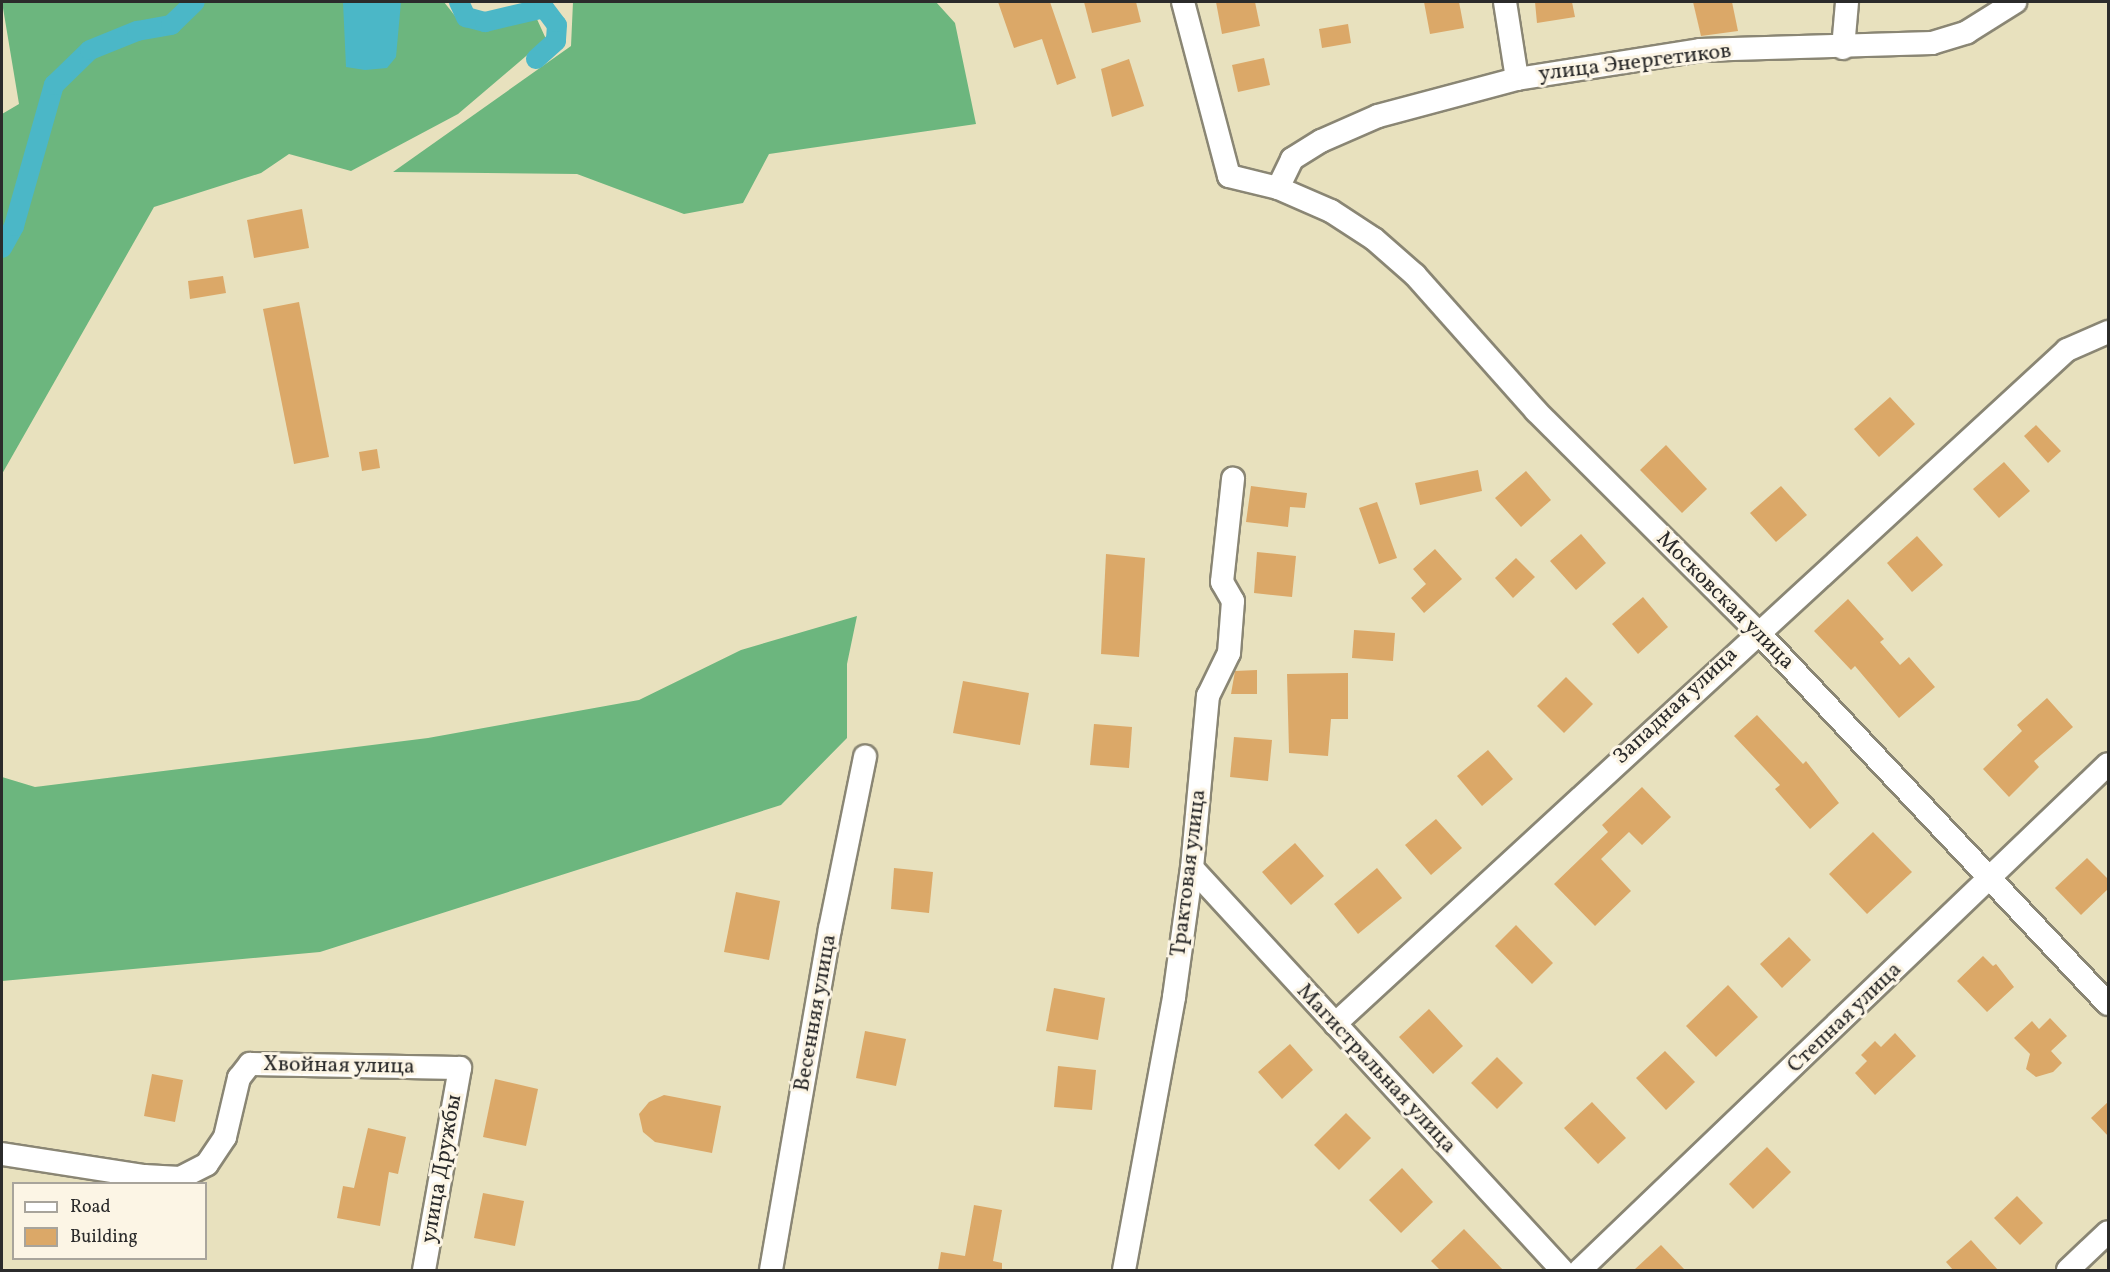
<!DOCTYPE html>
<meta charset="utf-8">
<style>
body{margin:0}
#map{position:relative;width:2110px;height:1272px;overflow:hidden;background:#e8e1be;font-family:Vollkorn,serif}
div>[style]{position:absolute}
[style*='--x']{left:calc(var(--x)*1px);top:calc(var(--y)*1px);width:calc(var(--w)*1px);rotate:calc(var(--a)*1deg)}
.forest>*{inset:0;background:#6cb67e}
.water>*{inset:0;background:#4bb7c7}
.canal>*{height:20px;margin:-10px;padding:0 10px;transform-origin:10px;border-radius:10px;background:#4bb7c7}
.building>*{inset:0;background:#dba868}
.roads{filter:drop-shadow(2px 0 #8a8674) drop-shadow(-2px 0 #8a8674) drop-shadow(0 2px #8a8674) drop-shadow(0 -2px #8a8674)}
.street>*{height:22px;margin:-11px;padding:0 11px;transform-origin:11px;border-radius:11px;background:#fff}
span{translate:-50% -50%;white-space:nowrap;text-align:center;line-height:1.15;-webkit-text-stroke:6px #fcf5e5;paint-order:stroke}
.street-label{font-size:22px;color:#2b2b2b}
.frame{position:absolute;inset:0;border:3px solid #2b2b2b;pointer-events:none}
.legend{position:absolute;left:12px;top:1182px;width:195px;height:78px;box-sizing:border-box;background:#fcf5e5;border:2px solid #a8a49b;margin:0;padding:8px 10px;list-style:none;font-size:18px;color:#2b2b2b}
.legend li{display:flex;align-items:center;gap:12px;height:30px}
.legend b{width:30px;border:2px solid #a8a49b}
</style>
<div id="map">
<div class="forest">
<div style="clip-path:polygon(2px 2px,444px 2px,463px 26px,536px 17px,546px 39px,458px 114px,351px 171px,289px 154px,261px 173px,154px 207px,2px 474px,2px 114px,19px 104px)"></div>
<div style="clip-path:polygon(573px 2px,936px 2px,955px 23px,976px 124px,769px 154px,743px 203px,684px 214px,577px 174px,393px 172px,571px 46px)"></div>
<div style="clip-path:polygon(857px 616px,847px 664px,847px 738px,781px 805px,320px 952px,2px 981px,2px 777px,35px 787px,428px 738px,639px 700px,741px 650px)"></div>
</div>
<div class="water">
<div style="clip-path:polygon(343px 2px,401px 2px,396px 57px,387px 68px,365px 70px,346px 67px)"></div>
</div>
<div class="canal">
<div style="--x:459;--y:2;--w:17;--a:65"></div>
<div style="--x:466;--y:17;--w:20;--a:15"></div>
<div style="--x:485;--y:22;--w:61;--a:-13.3"></div>
<div style="--x:544;--y:8;--w:21;--a:53"></div>
<div style="--x:557;--y:25;--w:16;--a:94"></div>
<div style="--x:556;--y:41;--w:27;--a:138"></div>
<div style="--x:2;--y:248;--w:25;--a:-61"></div>
<div style="--x:14;--y:226;--w:147;--a:-74.2"></div>
<div style="--x:54;--y:85;--w:50;--a:-44.2"></div>
<div style="--x:90;--y:50;--w:51;--a:-22"></div>
<div style="--x:137;--y:31;--w:35;--a:-10"></div>
<div style="--x:171;--y:25;--w:33;--a:-44"></div>
</div>
<div class="building">
<div style="clip-path:polygon(998px 2px,1050px 2px,1076px 78px,1057px 85px,1042px 39px,1014px 48px)"></div>
<div style="clip-path:polygon(1084px 2px,1136px 2px,1141px 22px,1092px 33px)"></div>
<div style="clip-path:polygon(1216px 2px,1255px 2px,1260px 26px,1222px 34px)"></div>
<div style="clip-path:polygon(1424px 2px,1459px 2px,1464px 28px,1430px 34px)"></div>
<div style="clip-path:polygon(1535px 2px,1572px 2px,1575px 17px,1537px 23px)"></div>
<div style="clip-path:polygon(1693px 2px,1732px 2px,1738px 31px,1701px 36px)"></div>
<div style="clip-path:polygon(1348px 24px,1351px 43px,1322px 48px,1319px 29px)"></div>
<div style="clip-path:polygon(1264px 58px,1270px 85px,1238px 92px,1232px 65px)"></div>
<div style="clip-path:polygon(1129px 59px,1144px 106px,1112px 117px,1101px 69px)"></div>
<div style="clip-path:polygon(302px 209px,309px 248px,254px 258px,247px 220px)"></div>
<div style="clip-path:polygon(223px 276px,226px 293px,190px 299px,188px 281px)"></div>
<div style="clip-path:polygon(299px 302px,329px 457px,294px 464px,263px 309px)"></div>
<div style="clip-path:polygon(1890px 397px,1915px 424px,1879px 457px,1854px 429px)"></div>
<div style="clip-path:polygon(2036px 425px,2061px 451px,2048px 463px,2024px 436px)"></div>
<div style="clip-path:polygon(1666px 445px,1707px 489px,1682px 513px,1640px 470px)"></div>
<div style="clip-path:polygon(377px 449px,380px 468px,362px 471px,359px 452px)"></div>
<div style="clip-path:polygon(2004px 462px,2030px 491px,1999px 518px,1973px 489px)"></div>
<div style="clip-path:polygon(1478px 470px,1482px 491px,1420px 505px,1415px 483px)"></div>
<div style="clip-path:polygon(1526px 471px,1551px 500px,1521px 527px,1495px 498px)"></div>
<div style="clip-path:polygon(1251px 486px,1307px 493px,1305px 508px,1290px 507px,1288px 527px,1246px 522px)"></div>
<div style="clip-path:polygon(1781px 486px,1807px 515px,1776px 542px,1750px 513px)"></div>
<div style="clip-path:polygon(1377px 502px,1397px 558px,1379px 564px,1359px 508px)"></div>
<div style="clip-path:polygon(1581px 534px,1606px 563px,1576px 590px,1550px 561px)"></div>
<div style="clip-path:polygon(1917px 536px,1943px 565px,1912px 592px,1887px 563px)"></div>
<div style="clip-path:polygon(1435px 549px,1462px 579px,1424px 613px,1411px 598px,1426px 584px,1413px 569px)"></div>
<div style="clip-path:polygon(1257px 552px,1296px 556px,1292px 597px,1254px 593px)"></div>
<div style="clip-path:polygon(1106px 554px,1145px 558px,1139px 657px,1101px 654px)"></div>
<div style="clip-path:polygon(1516px 558px,1535px 577px,1513px 598px,1495px 578px)"></div>
<div style="clip-path:polygon(1643px 597px,1668px 627px,1638px 654px,1612px 624px)"></div>
<div style="clip-path:polygon(1848px 599px,1884px 639px,1880px 642px,1900px 665px,1909px 657px,1935px 687px,1899px 718px,1855px 666px,1851px 670px,1814px 631px)"></div>
<div style="clip-path:polygon(1354px 630px,1395px 633px,1393px 661px,1352px 658px)"></div>
<div style="clip-path:polygon(1257px 670px,1257px 694px,1231px 694px,1235px 671px)"></div>
<div style="clip-path:polygon(1348px 673px,1348px 719px,1331px 719px,1328px 756px,1289px 753px,1287px 674px)"></div>
<div style="clip-path:polygon(1566px 677px,1593px 704px,1564px 733px,1537px 706px)"></div>
<div style="clip-path:polygon(963px 681px,1029px 693px,1020px 745px,953px 733px)"></div>
<div style="clip-path:polygon(2047px 698px,2073px 727px,2034px 761px,2039px 767px,2009px 797px,1983px 769px,2022px 731px,2017px 725px)"></div>
<div style="clip-path:polygon(1757px 715px,1803px 764px,1806px 761px,1839px 803px,1810px 829px,1775px 789px,1780px 785px,1734px 736px)"></div>
<div style="clip-path:polygon(1094px 724px,1132px 727px,1129px 768px,1090px 765px)"></div>
<div style="clip-path:polygon(1234px 737px,1272px 740px,1268px 781px,1230px 777px)"></div>
<div style="clip-path:polygon(1488px 750px,1513px 779px,1482px 806px,1457px 776px)"></div>
<div style="clip-path:polygon(1642px 787px,1671px 817px,1642px 845px,1629px 832px,1601px 859px,1631px 891px,1595px 926px,1554px 884px,1608px 832px,1602px 825px)"></div>
<div style="clip-path:polygon(1436px 819px,1462px 848px,1431px 875px,1405px 845px)"></div>
<div style="clip-path:polygon(1873px 832px,1912px 872px,1867px 914px,1829px 874px)"></div>
<div style="clip-path:polygon(1295px 843px,1324px 876px,1291px 905px,1262px 872px)"></div>
<div style="clip-path:polygon(2087px 858px,2109px 880px,2109px 888px,2081px 915px,2055px 888px)"></div>
<div style="clip-path:polygon(894px 868px,933px 872px,929px 913px,891px 909px)"></div>
<div style="clip-path:polygon(1377px 868px,1402px 898px,1358px 934px,1334px 904px)"></div>
<div style="clip-path:polygon(736px 892px,780px 901px,769px 960px,724px 952px)"></div>
<div style="clip-path:polygon(1516px 925px,1553px 963px,1532px 984px,1495px 946px)"></div>
<div style="clip-path:polygon(1789px 937px,1811px 960px,1782px 988px,1760px 964px)"></div>
<div style="clip-path:polygon(1983px 956px,1993px 966px,1996px 964px,2014px 987px,1987px 1012px,1957px 981px)"></div>
<div style="clip-path:polygon(1728px 985px,1758px 1017px,1716px 1057px,1686px 1026px)"></div>
<div style="clip-path:polygon(1054px 988px,1105px 998px,1098px 1040px,1046px 1031px)"></div>
<div style="clip-path:polygon(1429px 1009px,1463px 1046px,1433px 1074px,1399px 1037px)"></div>
<div style="clip-path:polygon(2050px 1018px,2067px 1036px,2051px 1051px,2062px 1063px,2053px 1072px,2036px 1077px,2026px 1069px,2030px 1054px,2014px 1038px,2032px 1021px,2039px 1029px)"></div>
<div style="clip-path:polygon(865px 1031px,906px 1039px,896px 1086px,856px 1078px)"></div>
<div style="clip-path:polygon(1895px 1033px,1916px 1056px,1875px 1095px,1855px 1073px,1867px 1061px,1861px 1055px,1875px 1041px,1881px 1047px)"></div>
<div style="clip-path:polygon(1290px 1044px,1313px 1070px,1282px 1099px,1258px 1072px)"></div>
<div style="clip-path:polygon(1665px 1051px,1695px 1082px,1666px 1110px,1636px 1078px)"></div>
<div style="clip-path:polygon(1497px 1057px,1523px 1083px,1497px 1109px,1471px 1083px)"></div>
<div style="clip-path:polygon(1058px 1066px,1096px 1070px,1092px 1110px,1054px 1107px)"></div>
<div style="clip-path:polygon(152px 1074px,183px 1080px,175px 1122px,144px 1116px)"></div>
<div style="clip-path:polygon(495px 1079px,538px 1089px,526px 1146px,483px 1137px)"></div>
<div style="clip-path:polygon(664px 1095px,721px 1106px,712px 1153px,655px 1142px,643px 1132px,639px 1114px,649px 1102px)"></div>
<div style="clip-path:polygon(2109px 1101px,2109px 1137px,2091px 1118px)"></div>
<div style="clip-path:polygon(1592px 1102px,1626px 1138px,1598px 1164px,1564px 1128px)"></div>
<div style="clip-path:polygon(1346px 1113px,1371px 1138px,1339px 1170px,1314px 1145px)"></div>
<div style="clip-path:polygon(368px 1128px,406px 1137px,398px 1174px,389px 1172px,380px 1226px,337px 1218px,343px 1186px,354px 1188px)"></div>
<div style="clip-path:polygon(1767px 1147px,1791px 1172px,1753px 1209px,1729px 1184px)"></div>
<div style="clip-path:polygon(1402px 1168px,1433px 1202px,1401px 1233px,1369px 1200px)"></div>
<div style="clip-path:polygon(483px 1193px,524px 1201px,515px 1246px,474px 1238px)"></div>
<div style="clip-path:polygon(2017px 1196px,2043px 1223px,2020px 1245px,1994px 1218px)"></div>
<div style="clip-path:polygon(974px 1205px,1002px 1210px,993px 1261px,1002px 1263px,1002px 1270px,938px 1270px,941px 1252px,965px 1256px)"></div>
<div style="clip-path:polygon(1464px 1229px,1503px 1270px,1440px 1270px,1431px 1261px)"></div>
<div style="clip-path:polygon(1971px 1240px,1998px 1270px,1953px 1270px,1946px 1262px)"></div>
<div style="clip-path:polygon(1661px 1245px,1685px 1270px,1634px 1270px)"></div>
</div>
<div class="roads">
<div class="street">
<div style="--x:1183;--y:2;--w:180;--a:75.2"></div>
<div style="--x:1229;--y:176;--w:50;--a:13.8"></div>
<div style="--x:1278;--y:188;--w:58;--a:23.5"></div>
<div style="--x:1331;--y:211;--w:51;--a:33.1"></div>
<div style="--x:1374;--y:239;--w:55;--a:41.3"></div>
<div style="--x:1415;--y:275;--w:182;--a:48.3"></div>
<div style="--x:1536;--y:411;--w:312;--a:44.9"></div>
<div style="--x:1757;--y:631;--w:512;--a:46.74"></div>
<div style="--x:1505;--y:2;--w:78;--a:81.1"></div>
<div style="--x:1843;--y:48;--w:46;--a:-85"></div>
<div style="--x:1278;--y:188;--w:32;--a:-64"></div>
<div style="--x:1292;--y:159;--w:34;--a:-32"></div>
<div style="--x:1321;--y:141;--w:62;--a:-23.7"></div>
<div style="--x:1378;--y:116;--w:144;--a:-14.9"></div>
<div style="--x:1517;--y:79;--w:185;--a:-9"></div>
<div style="--x:1700;--y:50;--w:232;--a:-1.7"></div>
<div style="--x:1932;--y:43;--w:37;--a:-17"></div>
<div style="--x:1967;--y:32;--w:57;--a:-32"></div>
<div style="--x:1192;--y:868;--w:546;--a:47.37"></div>
<div style="--x:1335;--y:1024;--w:995;--a:-42.64"></div>
<div style="--x:2067;--y:350;--w:45;--a:-23.7"></div>
<div style="--x:2;--y:1154;--w:144;--a:8.8"></div>
<div style="--x:144;--y:1176;--w:36;--a:3"></div>
<div style="--x:180;--y:1178;--w:30;--a:-27"></div>
<div style="--x:207;--y:1164;--w:32;--a:-56"></div>
<div style="--x:225;--y:1137;--w:61;--a:-76.7"></div>
<div style="--x:239;--y:1078;--w:18;--a:-52"></div>
<div style="--x:250;--y:1064;--w:210;--a:1.1"></div>
<div style="--x:460;--y:1068;--w:205;--a:100.1"></div>
<div style="--x:771;--y:1270;--w:346;--a:-80.2"></div>
<div style="--x:830;--y:929;--w:176;--a:-78.5"></div>
<div style="--x:1124;--y:1270;--w:278;--a:-79.6"></div>
<div style="--x:1174;--y:997;--w:130;--a:-82.1"></div>
<div style="--x:1192;--y:868;--w:173;--a:-84.7"></div>
<div style="--x:1208;--y:696;--w:48;--a:-64"></div>
<div style="--x:1229;--y:653;--w:52;--a:-85.6"></div>
<div style="--x:1233;--y:601;--w:22;--a:-120"></div>
<div style="--x:1222;--y:582;--w:104;--a:-83.9"></div>
<div style="--x:1580;--y:1270;--w:731;--a:-43.78"></div>
<div style="--x:2068;--y:1270;--w:55;--a:-43.5"></div>
</div>
</div>
<div class="street-label">
<span style="left:1635px;top:63px;rotate:-7deg">улица Энергетиков</span>
<span style="left:1725px;top:601px;rotate:45deg">Московская улица</span>
<span style="left:1676px;top:706px;rotate:-43deg">Западная улица</span>
<span style="left:1189px;top:873px;rotate:-83deg">Трактовая улица</span>
<span style="left:816px;top:1013px;rotate:-80deg">Весенняя улица</span>
<span style="left:1845px;top:1018px;rotate:-44deg">Степная улица</span>
<span style="left:339px;top:1066px;rotate:1deg">Хвойная улица</span>
<span style="left:1376px;top:1069px;rotate:47deg">Магистральная улица</span>
<span style="left:442px;top:1169px;rotate:-80deg">улица Дружбы</span>
</div>
<div class="frame"></div>
<ul class="legend">
<li><b style="height:8px;background:#fff"></b>Road</li>
<li><b style="height:16px;background:#dba868"></b>Building</li>
</ul>
</div>
